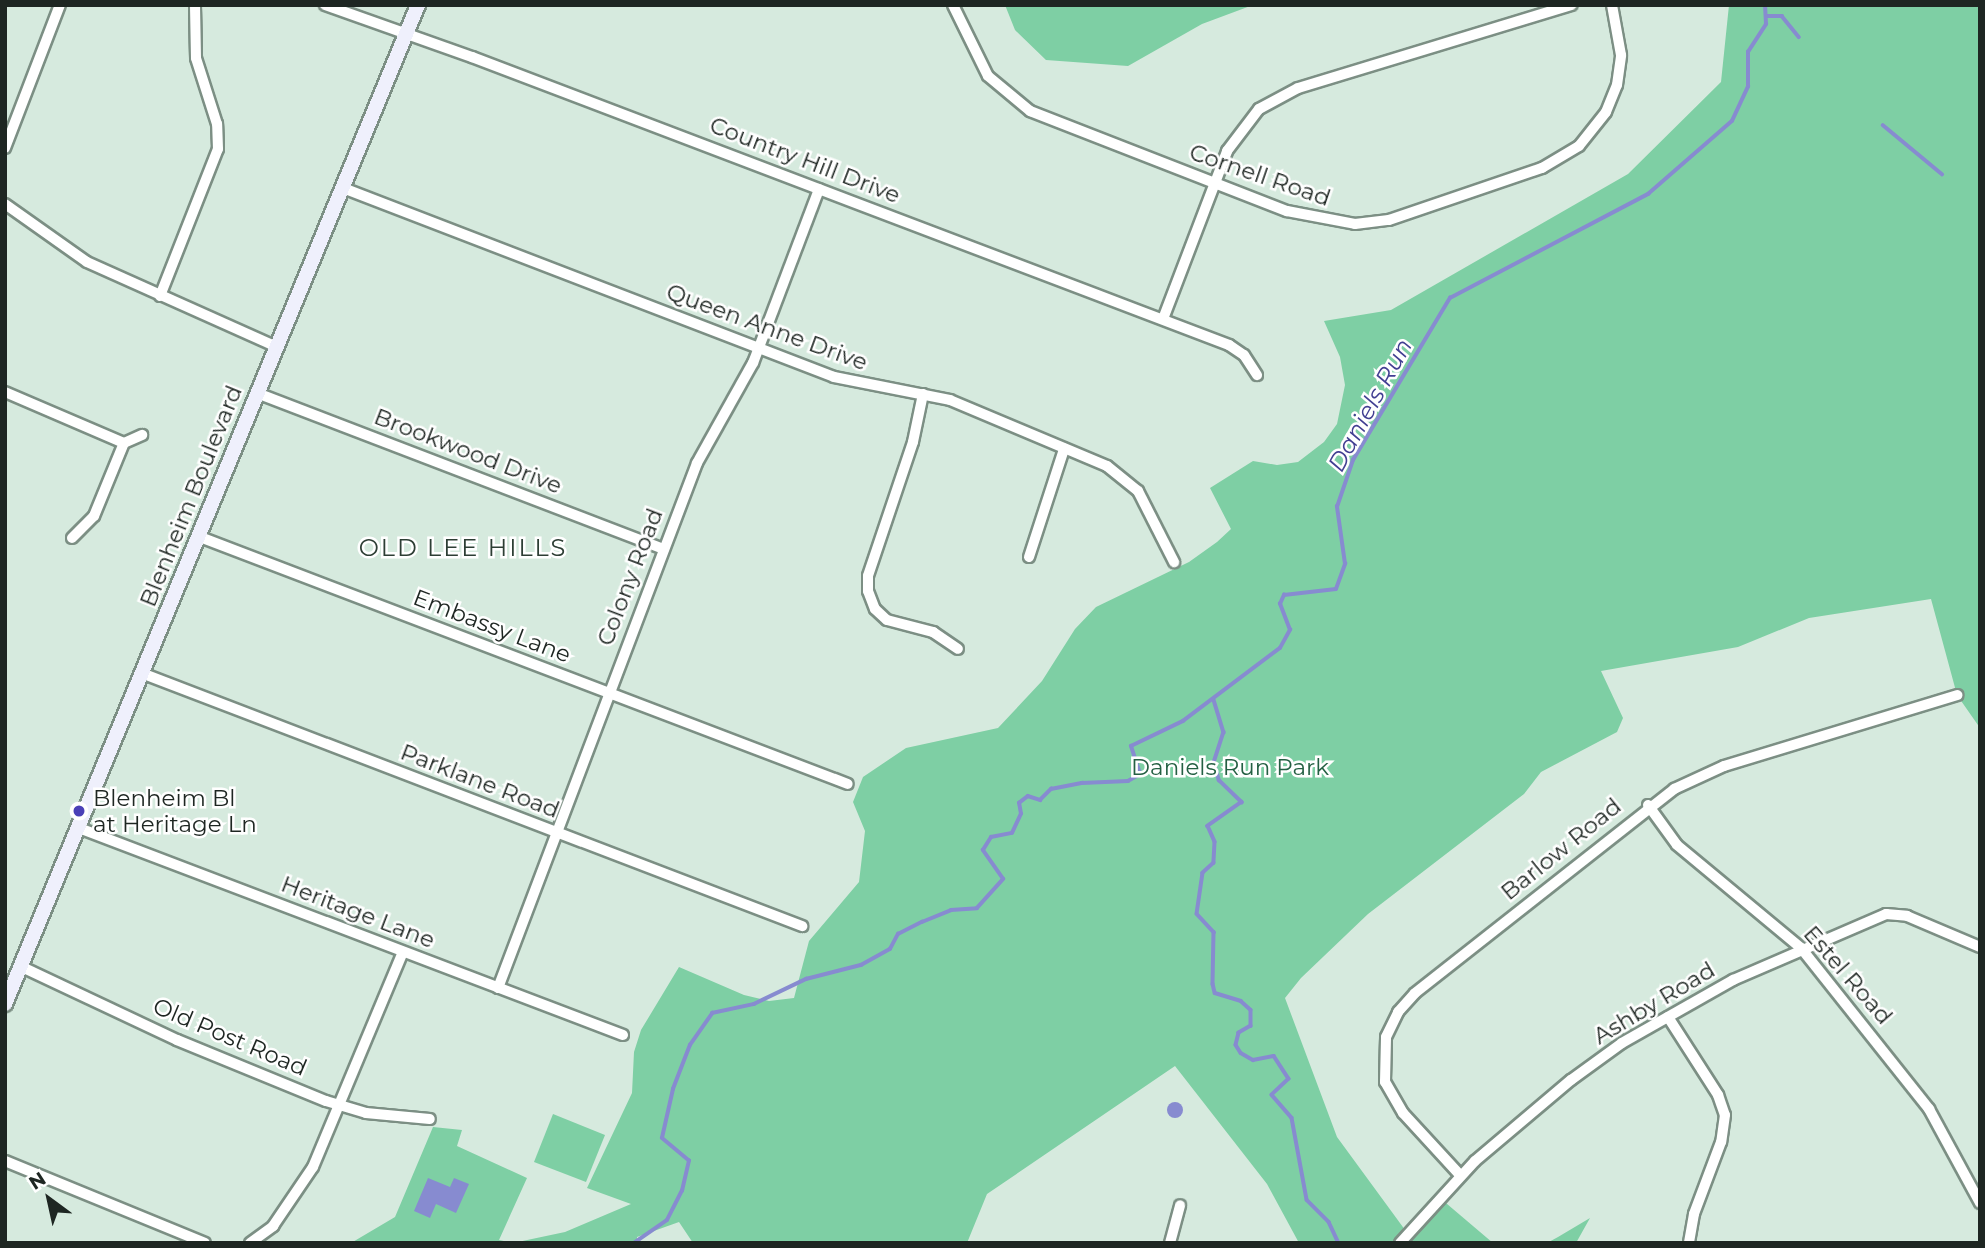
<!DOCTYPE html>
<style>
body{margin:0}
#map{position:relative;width:1985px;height:1248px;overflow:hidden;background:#d6eade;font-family:Montserrat,sans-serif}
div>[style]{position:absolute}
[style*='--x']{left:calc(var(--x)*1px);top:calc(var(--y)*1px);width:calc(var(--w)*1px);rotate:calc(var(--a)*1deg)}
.green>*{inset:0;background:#7ecfa4}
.water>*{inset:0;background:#878bd0}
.round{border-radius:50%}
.stream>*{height:3.5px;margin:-1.75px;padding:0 1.75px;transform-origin:1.75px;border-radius:1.75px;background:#878bd0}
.roads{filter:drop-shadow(2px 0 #7c8f84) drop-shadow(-2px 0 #7c8f84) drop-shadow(0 2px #7c8f84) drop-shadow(0 -2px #7c8f84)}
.minor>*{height:10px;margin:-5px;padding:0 5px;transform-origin:5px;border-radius:5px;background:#fff}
.secondary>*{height:14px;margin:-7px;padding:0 7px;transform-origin:7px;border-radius:7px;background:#eff0fc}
.dots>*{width:19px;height:19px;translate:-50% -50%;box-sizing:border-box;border:4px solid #fff;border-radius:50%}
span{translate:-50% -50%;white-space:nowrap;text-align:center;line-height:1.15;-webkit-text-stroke:5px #fff;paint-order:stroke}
.street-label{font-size:23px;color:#1e2622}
.park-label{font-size:23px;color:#246043}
.poi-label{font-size:23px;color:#1e2622}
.left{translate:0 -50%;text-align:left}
.water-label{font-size:24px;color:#423f92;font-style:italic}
.neighbourhood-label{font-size:24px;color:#2d3e34;letter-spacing:2px}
.frame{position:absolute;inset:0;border:7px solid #1e2622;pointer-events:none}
.north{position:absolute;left:14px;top:1164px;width:70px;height:70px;-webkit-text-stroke:5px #fff;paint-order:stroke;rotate:327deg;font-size:19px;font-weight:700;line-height:28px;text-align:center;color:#1e2622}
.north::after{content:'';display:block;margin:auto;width:24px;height:32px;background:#1e2622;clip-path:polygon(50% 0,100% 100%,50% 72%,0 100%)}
</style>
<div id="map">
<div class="green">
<div style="clip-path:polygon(1005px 5px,1253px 5px,1202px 24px,1128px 66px,1046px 60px,1015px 30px)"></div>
<div style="clip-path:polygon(1729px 5px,1980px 5px,1980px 728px,1957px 695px,1931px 599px,1809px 618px,1738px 647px,1601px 671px,1623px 718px,1617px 732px,1541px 772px,1524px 794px,1368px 914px,1301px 978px,1285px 998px,1337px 1137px,1408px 1234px,1440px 1198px,1493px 1243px,1299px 1243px,1267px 1184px,1175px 1066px,987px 1194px,967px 1243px,693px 1243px,679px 1222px,637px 1237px,637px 1243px,513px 1243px,565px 1232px,631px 1204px,587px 1188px,632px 1093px,634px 1052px,641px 1030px,679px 967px,744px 995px,769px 1001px,794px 998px,809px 941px,859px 882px,865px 831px,853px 802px,863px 777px,906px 748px,998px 728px,1042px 681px,1075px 629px,1096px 607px,1189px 562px,1217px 542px,1231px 529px,1210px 488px,1253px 461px,1277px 465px,1298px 462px,1324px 442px,1337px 424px,1345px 385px,1340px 357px,1324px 321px,1391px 310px,1628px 174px,1721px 82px)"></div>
<div style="clip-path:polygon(553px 1114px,605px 1135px,586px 1182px,534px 1162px)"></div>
<div style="clip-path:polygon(433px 1127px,462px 1130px,457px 1146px,527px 1178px,499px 1240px,513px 1243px,351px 1243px,395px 1217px)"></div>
<div style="clip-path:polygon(1590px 1218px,1576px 1243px,1547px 1243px,1558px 1237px)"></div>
</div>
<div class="water">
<div class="round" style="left:1167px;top:1102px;width:16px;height:16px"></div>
<div style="clip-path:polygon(428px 1178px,450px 1187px,454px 1178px,469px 1184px,456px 1213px,436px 1204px,430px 1218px,414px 1211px)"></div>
</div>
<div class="stream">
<div style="--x:1766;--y:16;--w:16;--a:0"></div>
<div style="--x:1782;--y:16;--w:27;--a:51"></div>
<div style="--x:1883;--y:125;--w:77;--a:39.7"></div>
<div style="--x:1214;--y:700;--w:34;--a:73"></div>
<div style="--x:1224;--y:732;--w:32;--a:108"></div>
<div style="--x:1214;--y:762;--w:19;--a:74"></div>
<div style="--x:1219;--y:780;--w:32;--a:44"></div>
<div style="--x:1242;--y:802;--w:42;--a:144.8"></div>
<div style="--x:1208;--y:826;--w:17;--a:66"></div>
<div style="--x:1215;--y:842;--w:21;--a:93"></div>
<div style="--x:1214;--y:863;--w:15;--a:138"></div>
<div style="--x:1203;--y:873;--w:41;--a:98.3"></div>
<div style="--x:1197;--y:914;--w:25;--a:47"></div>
<div style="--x:1214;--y:932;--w:52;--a:91.1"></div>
<div style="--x:1213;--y:984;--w:9;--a:77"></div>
<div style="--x:1215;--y:993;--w:27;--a:17"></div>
<div style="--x:1241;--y:1001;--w:13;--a:42"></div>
<div style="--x:1251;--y:1010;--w:16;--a:90"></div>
<div style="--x:1251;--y:1026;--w:14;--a:150"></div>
<div style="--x:1239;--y:1033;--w:12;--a:104"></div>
<div style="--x:1236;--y:1045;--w:9;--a:58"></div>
<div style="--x:1241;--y:1053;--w:14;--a:30"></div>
<div style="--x:1253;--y:1060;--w:21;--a:-11"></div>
<div style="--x:1274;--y:1056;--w:27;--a:57"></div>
<div style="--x:1289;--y:1079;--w:23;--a:137"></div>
<div style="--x:1272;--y:1095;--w:30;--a:49"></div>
<div style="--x:1292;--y:1118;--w:83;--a:79.6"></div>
<div style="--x:1307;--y:1200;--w:31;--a:45"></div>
<div style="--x:1329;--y:1222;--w:23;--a:65"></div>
<div style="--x:634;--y:1243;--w:40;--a:-34.9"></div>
<div style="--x:667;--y:1220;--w:33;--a:-63"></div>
<div style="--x:682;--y:1191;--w:31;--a:-77"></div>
<div style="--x:689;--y:1161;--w:35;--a:-140"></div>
<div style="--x:662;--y:1138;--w:50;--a:-77.3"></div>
<div style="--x:673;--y:1089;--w:47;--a:-68.9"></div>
<div style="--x:690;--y:1045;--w:39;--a:-55"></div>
<div style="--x:712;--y:1013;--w:43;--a:-12.1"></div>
<div style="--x:754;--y:1004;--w:58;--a:-25.7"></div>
<div style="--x:806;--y:979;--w:57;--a:-14.3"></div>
<div style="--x:861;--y:965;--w:33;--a:-29"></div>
<div style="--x:890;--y:949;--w:17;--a:-62"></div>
<div style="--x:898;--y:934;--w:27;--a:-27"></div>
<div style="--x:922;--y:922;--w:31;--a:-22"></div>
<div style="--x:951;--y:910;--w:26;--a:-4"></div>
<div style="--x:977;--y:908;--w:39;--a:-48"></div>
<div style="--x:1003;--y:879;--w:35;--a:-125"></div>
<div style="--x:983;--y:850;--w:15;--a:-58"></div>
<div style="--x:991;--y:837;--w:21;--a:-11"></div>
<div style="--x:1012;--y:833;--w:21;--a:-65"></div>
<div style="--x:1021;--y:814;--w:11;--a:-100"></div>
<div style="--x:1019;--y:803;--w:11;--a:-38"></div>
<div style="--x:1028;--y:796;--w:13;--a:18"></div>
<div style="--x:1040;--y:800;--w:16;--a:-45"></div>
<div style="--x:1051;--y:789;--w:32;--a:-11"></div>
<div style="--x:1082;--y:783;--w:46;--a:-2.5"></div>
<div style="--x:1128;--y:781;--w:14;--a:-30"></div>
<div style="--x:1140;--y:774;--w:29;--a:-108"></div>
<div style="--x:1131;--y:746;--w:58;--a:-25.7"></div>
<div style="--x:1183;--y:721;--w:121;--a:-37"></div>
<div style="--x:1280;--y:648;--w:21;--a:-61"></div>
<div style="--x:1290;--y:630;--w:28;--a:-111"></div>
<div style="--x:1280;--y:604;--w:10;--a:-66"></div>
<div style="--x:1284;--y:595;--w:52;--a:-6.6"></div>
<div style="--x:1336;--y:589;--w:27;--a:-70"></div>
<div style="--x:1345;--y:564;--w:58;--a:-98"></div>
<div style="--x:1337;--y:507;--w:50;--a:-71.2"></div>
<div style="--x:1353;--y:460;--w:189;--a:-59.1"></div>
<div style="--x:1450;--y:298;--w:224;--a:-27.7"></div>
<div style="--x:1648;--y:194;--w:111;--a:-41"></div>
<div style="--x:1732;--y:121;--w:38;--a:-65"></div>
<div style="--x:1748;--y:87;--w:35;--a:-90"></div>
<div style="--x:1748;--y:52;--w:33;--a:-57"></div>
<div style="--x:1766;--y:24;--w:19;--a:-93"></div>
</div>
<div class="roads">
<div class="minor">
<div style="--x:325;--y:5;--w:156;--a:19.5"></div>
<div style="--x:472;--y:57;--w:810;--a:20.83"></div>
<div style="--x:1229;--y:345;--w:18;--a:34"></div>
<div style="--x:1244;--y:355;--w:24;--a:57"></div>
<div style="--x:953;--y:5;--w:79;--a:63.8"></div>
<div style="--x:988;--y:76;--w:55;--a:39.8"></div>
<div style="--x:1030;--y:111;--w:276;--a:21.3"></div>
<div style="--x:1287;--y:211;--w:69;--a:10.8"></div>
<div style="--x:1355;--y:224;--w:34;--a:-7"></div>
<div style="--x:1389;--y:220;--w:162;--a:-18.8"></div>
<div style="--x:1542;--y:168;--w:43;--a:-30.7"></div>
<div style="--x:1579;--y:146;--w:43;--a:-51.5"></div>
<div style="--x:1606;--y:112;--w:29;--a:-68"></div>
<div style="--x:1617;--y:85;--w:30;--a:-82"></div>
<div style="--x:1621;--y:55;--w:51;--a:-100.2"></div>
<div style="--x:5;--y:148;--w:153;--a:-69"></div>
<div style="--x:343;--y:188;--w:526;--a:21.05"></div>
<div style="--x:834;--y:377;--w:118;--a:11.2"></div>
<div style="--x:950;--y:400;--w:170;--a:22.8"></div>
<div style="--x:1107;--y:466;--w:40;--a:39"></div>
<div style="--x:1138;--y:491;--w:80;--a:63.1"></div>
<div style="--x:5;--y:204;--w:100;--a:35.3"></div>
<div style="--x:87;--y:262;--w:208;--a:24.1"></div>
<div style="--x:160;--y:296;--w:158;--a:-68.5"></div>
<div style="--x:218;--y:149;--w:25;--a:-92"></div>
<div style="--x:217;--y:124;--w:69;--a:-107.7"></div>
<div style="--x:196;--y:58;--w:53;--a:-91.1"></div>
<div style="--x:1163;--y:319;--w:180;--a:-69.1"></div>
<div style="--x:1227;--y:151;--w:53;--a:-52.7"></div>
<div style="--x:1259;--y:109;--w:44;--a:-28.3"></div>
<div style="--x:1298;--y:88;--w:286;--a:-16.9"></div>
<div style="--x:5;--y:392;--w:129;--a:23.2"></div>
<div style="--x:257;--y:393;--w:435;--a:21"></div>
<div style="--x:923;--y:394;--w:49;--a:101.8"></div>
<div style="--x:913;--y:442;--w:141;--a:108.6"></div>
<div style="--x:868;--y:576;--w:15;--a:90"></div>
<div style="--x:868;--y:591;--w:19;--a:69"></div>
<div style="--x:875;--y:609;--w:16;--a:43"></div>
<div style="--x:887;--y:620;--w:48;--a:14.6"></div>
<div style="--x:933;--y:632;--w:30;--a:34"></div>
<div style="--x:124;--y:443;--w:20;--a:-24"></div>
<div style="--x:200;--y:537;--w:693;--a:20.87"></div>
<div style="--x:72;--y:538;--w:31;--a:-45"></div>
<div style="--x:94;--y:516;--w:79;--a:-67.7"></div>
<div style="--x:1029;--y:557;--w:114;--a:-72"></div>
<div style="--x:144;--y:674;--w:705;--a:20.96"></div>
<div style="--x:1648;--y:805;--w:49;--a:54.1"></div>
<div style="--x:1677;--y:845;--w:161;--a:39.7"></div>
<div style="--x:1801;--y:948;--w:206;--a:51.5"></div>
<div style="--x:1929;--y:1109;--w:107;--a:61.5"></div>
<div style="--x:79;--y:828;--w:582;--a:20.83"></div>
<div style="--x:22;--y:967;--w:171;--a:25.2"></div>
<div style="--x:177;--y:1040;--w:161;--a:22.3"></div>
<div style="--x:326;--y:1101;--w:42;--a:16.7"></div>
<div style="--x:366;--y:1113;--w:64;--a:5.4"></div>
<div style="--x:498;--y:988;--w:561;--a:-69.24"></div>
<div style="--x:697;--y:463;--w:115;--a:-60.8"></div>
<div style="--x:753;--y:363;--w:186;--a:-69.2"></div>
<div style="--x:1668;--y:1017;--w:93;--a:57.3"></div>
<div style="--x:1718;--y:1095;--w:21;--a:71"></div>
<div style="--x:1725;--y:1115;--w:27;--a:98"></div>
<div style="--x:1721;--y:1142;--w:77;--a:110.6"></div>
<div style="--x:1694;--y:1214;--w:29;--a:100"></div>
<div style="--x:5;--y:1161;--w:216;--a:22.3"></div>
<div style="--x:1460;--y:1175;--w:84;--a:-132.6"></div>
<div style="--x:1403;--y:1113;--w:36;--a:-120"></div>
<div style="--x:1385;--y:1082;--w:45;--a:-88.7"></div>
<div style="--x:1386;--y:1037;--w:28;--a:-64"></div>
<div style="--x:1398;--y:1012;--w:25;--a:-48"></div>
<div style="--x:1415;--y:993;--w:330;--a:-38.2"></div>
<div style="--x:1674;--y:789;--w:55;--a:-24.7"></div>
<div style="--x:1724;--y:766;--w:244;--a:-16.9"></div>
<div style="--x:250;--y:1243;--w:29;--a:-36"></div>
<div style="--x:273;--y:1226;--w:71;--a:-55.9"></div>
<div style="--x:313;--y:1167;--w:233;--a:-67.3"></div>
<div style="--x:1170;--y:1243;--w:39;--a:-75"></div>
<div style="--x:1400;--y:1243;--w:111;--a:-47.6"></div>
<div style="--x:1475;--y:1161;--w:126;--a:-40.2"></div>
<div style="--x:1571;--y:1080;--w:63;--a:-36"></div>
<div style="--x:1622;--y:1043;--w:128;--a:-29.6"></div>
<div style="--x:1733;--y:980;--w:167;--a:-23.3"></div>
<div style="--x:1886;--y:914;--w:21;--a:5"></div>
<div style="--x:1907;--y:916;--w:79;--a:23"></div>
</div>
<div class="secondary">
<div style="--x:5;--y:1004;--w:1081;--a:-67.54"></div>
</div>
</div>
<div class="dots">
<div style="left:79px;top:811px;background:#4a40b7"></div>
</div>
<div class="street-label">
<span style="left:805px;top:160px;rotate:21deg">Country Hill Drive</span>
<span style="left:1260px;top:175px;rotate:19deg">Cornell Road</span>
<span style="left:767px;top:327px;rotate:20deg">Queen Anne Drive</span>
<span style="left:468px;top:451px;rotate:21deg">Brookwood Drive</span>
<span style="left:191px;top:496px;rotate:-68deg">Blenheim Boulevard</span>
<span style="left:630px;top:577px;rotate:-69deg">Colony Road</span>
<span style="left:492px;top:626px;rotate:21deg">Embassy Lane</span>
<span style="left:480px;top:781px;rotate:21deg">Parklane Road</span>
<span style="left:1561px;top:849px;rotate:-39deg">Barlow Road</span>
<span style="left:358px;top:912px;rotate:21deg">Heritage Lane</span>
<span style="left:1848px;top:975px;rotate:49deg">Estel Road</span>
<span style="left:1654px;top:1003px;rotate:-31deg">Ashby Road</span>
<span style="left:230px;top:1037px;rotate:23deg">Old Post Road</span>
</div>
<div class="park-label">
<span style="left:1230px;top:767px">Daniels Run Park</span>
</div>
<div class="poi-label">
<span class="left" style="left:93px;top:811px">Blenheim Bl<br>at Heritage Ln</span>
</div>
<div class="water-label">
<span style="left:1370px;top:405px;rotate:-61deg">Daniels Run</span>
</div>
<div class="neighbourhood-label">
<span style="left:463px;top:548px">OLD LEE HILLS</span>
</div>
<div class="frame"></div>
<div class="north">N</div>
</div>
